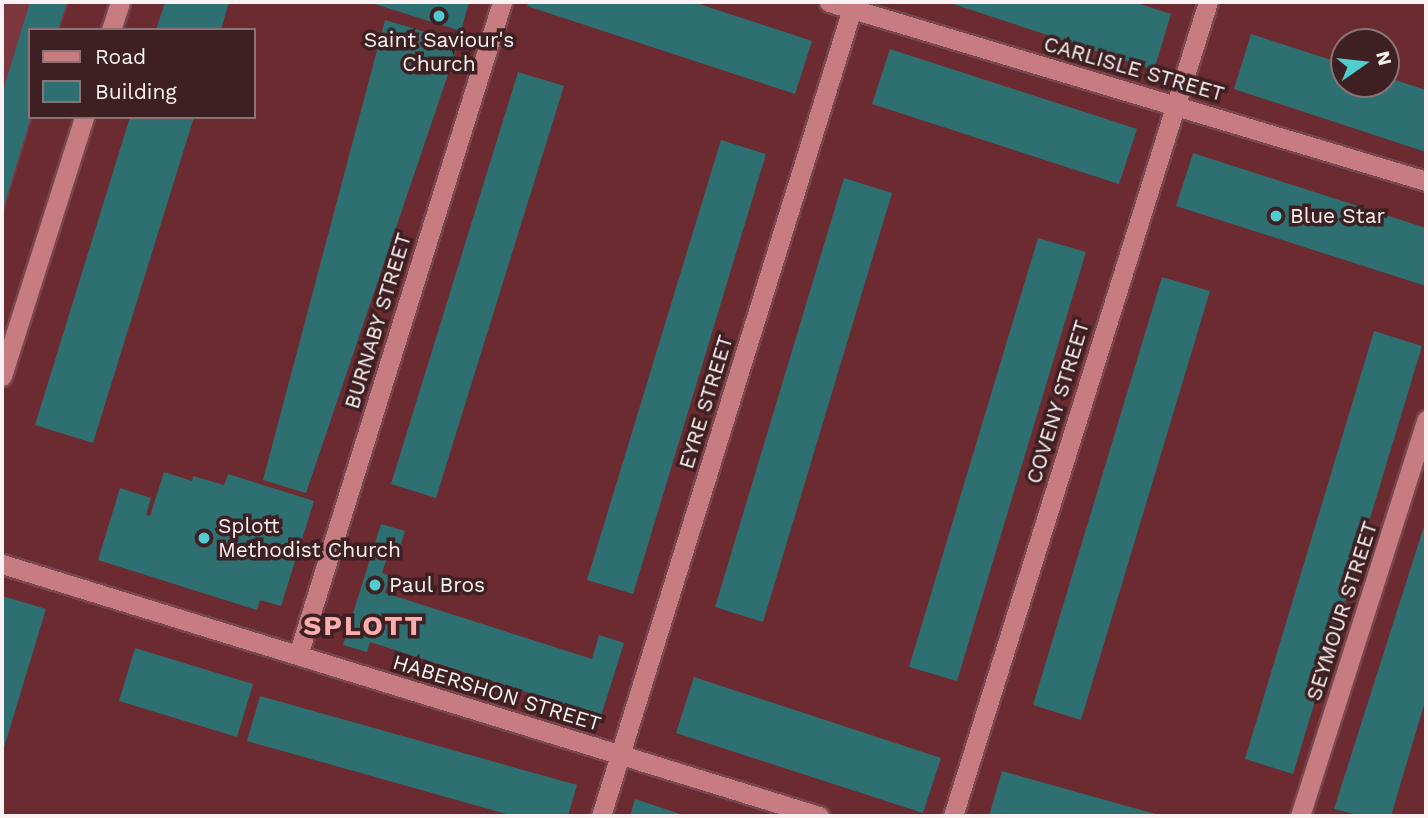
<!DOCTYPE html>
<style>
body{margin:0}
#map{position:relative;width:1428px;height:818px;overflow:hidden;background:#6c2b31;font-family:"Work Sans",sans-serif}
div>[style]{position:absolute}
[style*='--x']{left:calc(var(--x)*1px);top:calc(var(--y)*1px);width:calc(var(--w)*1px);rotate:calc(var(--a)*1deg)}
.built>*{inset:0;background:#7c363e}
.building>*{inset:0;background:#2e7071}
.roads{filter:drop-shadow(2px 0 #78464d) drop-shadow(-2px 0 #78464d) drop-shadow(0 2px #78464d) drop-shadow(0 -2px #78464d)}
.minor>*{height:19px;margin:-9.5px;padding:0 9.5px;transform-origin:9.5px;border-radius:9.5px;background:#c67c80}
.dots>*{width:19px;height:19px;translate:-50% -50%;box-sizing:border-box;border:4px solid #3e2022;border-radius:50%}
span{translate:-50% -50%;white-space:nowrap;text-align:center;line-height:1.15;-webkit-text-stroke:7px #3e2022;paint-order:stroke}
.poi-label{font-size:21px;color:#fbf3f3}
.left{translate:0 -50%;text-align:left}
.street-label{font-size:21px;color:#fbf3f3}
.district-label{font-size:28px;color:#fbadb0;font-weight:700;letter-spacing:2px}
.frame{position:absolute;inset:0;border:4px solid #fbf3f3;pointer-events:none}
.legend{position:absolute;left:28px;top:28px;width:228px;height:91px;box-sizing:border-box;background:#3e2022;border:2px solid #8a7476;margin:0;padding:9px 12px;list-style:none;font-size:21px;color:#fbf3f3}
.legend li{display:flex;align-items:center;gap:14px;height:35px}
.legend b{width:35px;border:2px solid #8a7476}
.north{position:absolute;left:1330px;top:28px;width:70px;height:70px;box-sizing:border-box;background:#3e2022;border:2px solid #8a7476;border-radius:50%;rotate:76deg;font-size:19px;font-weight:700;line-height:28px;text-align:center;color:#fbf3f3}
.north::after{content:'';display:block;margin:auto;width:24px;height:32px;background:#52cdcf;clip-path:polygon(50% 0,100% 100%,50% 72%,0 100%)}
</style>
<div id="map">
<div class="built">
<div style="clip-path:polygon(2px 2px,69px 2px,60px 30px,30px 30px,30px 117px,33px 117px,2px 219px)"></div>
</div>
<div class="building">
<div style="clip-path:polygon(30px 2px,67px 2px,58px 30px,30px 30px,31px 117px,2px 212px,2px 94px)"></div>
<div style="clip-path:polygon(165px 2px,229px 2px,221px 30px,156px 30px)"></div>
<div style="clip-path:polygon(368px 2px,469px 2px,461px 31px)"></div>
<div style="clip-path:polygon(529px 2px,693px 2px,812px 41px,795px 94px,527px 6px)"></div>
<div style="clip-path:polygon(947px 2px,1133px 2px,1171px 14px,1154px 70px)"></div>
<div style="clip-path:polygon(385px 20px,459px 42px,306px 493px,263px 480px)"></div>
<div style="clip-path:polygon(1251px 34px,1344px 64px,1344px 84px,1386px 84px,1386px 77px,1426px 90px,1426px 152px,1234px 89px)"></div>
<div style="clip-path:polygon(890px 49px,1137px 129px,1119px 184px,872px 104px)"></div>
<div style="clip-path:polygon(518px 72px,564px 86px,436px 498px,391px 484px)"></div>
<div style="clip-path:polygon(130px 117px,194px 117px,93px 443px,35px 425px)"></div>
<div style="clip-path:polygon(721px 140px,766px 154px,633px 594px,587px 580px)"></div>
<div style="clip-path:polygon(1193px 153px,1426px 228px,1426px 286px,1176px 206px)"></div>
<div style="clip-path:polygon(844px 178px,892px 193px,763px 622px,715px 607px)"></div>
<div style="clip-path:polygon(1038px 238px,1086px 252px,957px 681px,909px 667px)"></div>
<div style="clip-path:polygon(1162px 277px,1210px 291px,1081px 720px,1033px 705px)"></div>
<div style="clip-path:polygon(1374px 331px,1422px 346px,1293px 774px,1245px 759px)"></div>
<div style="clip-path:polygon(164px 472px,192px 481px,193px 476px,224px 485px,228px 474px,314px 501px,281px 606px,260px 600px,257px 610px,98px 560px,120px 488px,151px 498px,146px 515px,150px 516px)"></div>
<div style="clip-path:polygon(1426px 520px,1426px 698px,1391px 816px,1362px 816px,1334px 809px)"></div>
<div style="clip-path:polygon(381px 524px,405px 531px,398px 554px,389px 551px,382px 573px,390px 576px,385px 593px,592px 659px,599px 635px,624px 643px,601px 716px,370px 642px,367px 652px,343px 645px)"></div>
<div style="clip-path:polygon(2px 596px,46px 609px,2px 754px)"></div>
<div style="clip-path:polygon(135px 648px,253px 684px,237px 737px,119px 701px)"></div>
<div style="clip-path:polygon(694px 677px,941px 758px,923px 813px,676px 733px)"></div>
<div style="clip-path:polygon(260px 696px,577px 785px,568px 816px,514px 816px,247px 741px)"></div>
<div style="clip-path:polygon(1002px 771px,1159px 815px,1159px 816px,989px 816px)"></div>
<div style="clip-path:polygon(635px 799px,686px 816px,630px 816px)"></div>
</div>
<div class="roads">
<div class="minor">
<div style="--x:829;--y:2;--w:623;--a:16.69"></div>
<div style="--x:111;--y:30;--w:29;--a:-72"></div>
<div style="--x:2;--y:376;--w:272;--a:-72.4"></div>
<div style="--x:2;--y:564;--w:855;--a:17.14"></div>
<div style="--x:298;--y:655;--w:684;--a:-72.65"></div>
<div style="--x:601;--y:816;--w:852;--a:-72.73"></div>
<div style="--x:953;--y:816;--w:853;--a:-72.61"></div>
<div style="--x:1300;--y:816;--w:416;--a:-72.3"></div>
</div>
</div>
<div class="dots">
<div style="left:439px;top:16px;background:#52cdcf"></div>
<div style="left:1276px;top:216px;background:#52cdcf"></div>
<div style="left:204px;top:538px;background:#52cdcf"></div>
<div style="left:375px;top:585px;background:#52cdcf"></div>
</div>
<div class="poi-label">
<span style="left:439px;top:52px">Saint Saviour's<br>Church</span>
<span class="left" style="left:1290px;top:216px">Blue Star</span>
<span class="left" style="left:218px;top:538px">Splott<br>Methodist Church</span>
<span class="left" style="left:389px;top:585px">Paul Bros</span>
</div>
<div class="street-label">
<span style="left:1134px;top:69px;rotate:16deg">CARLISLE STREET</span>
<span style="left:378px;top:321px;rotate:-73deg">BURNABY STREET</span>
<span style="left:706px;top:402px;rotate:-73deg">EYRE STREET</span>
<span style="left:1058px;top:402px;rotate:-73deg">COVENY STREET</span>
<span style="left:1342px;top:611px;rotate:-72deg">SEYMOUR STREET</span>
<span style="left:497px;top:693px;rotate:17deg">HABERSHON STREET</span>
</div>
<div class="district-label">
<span style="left:364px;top:626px">SPLOTT</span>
</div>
<div class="frame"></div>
<ul class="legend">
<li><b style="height:9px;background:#c67c80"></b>Road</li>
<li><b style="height:19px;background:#2e7071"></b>Building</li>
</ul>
<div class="north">N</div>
</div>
